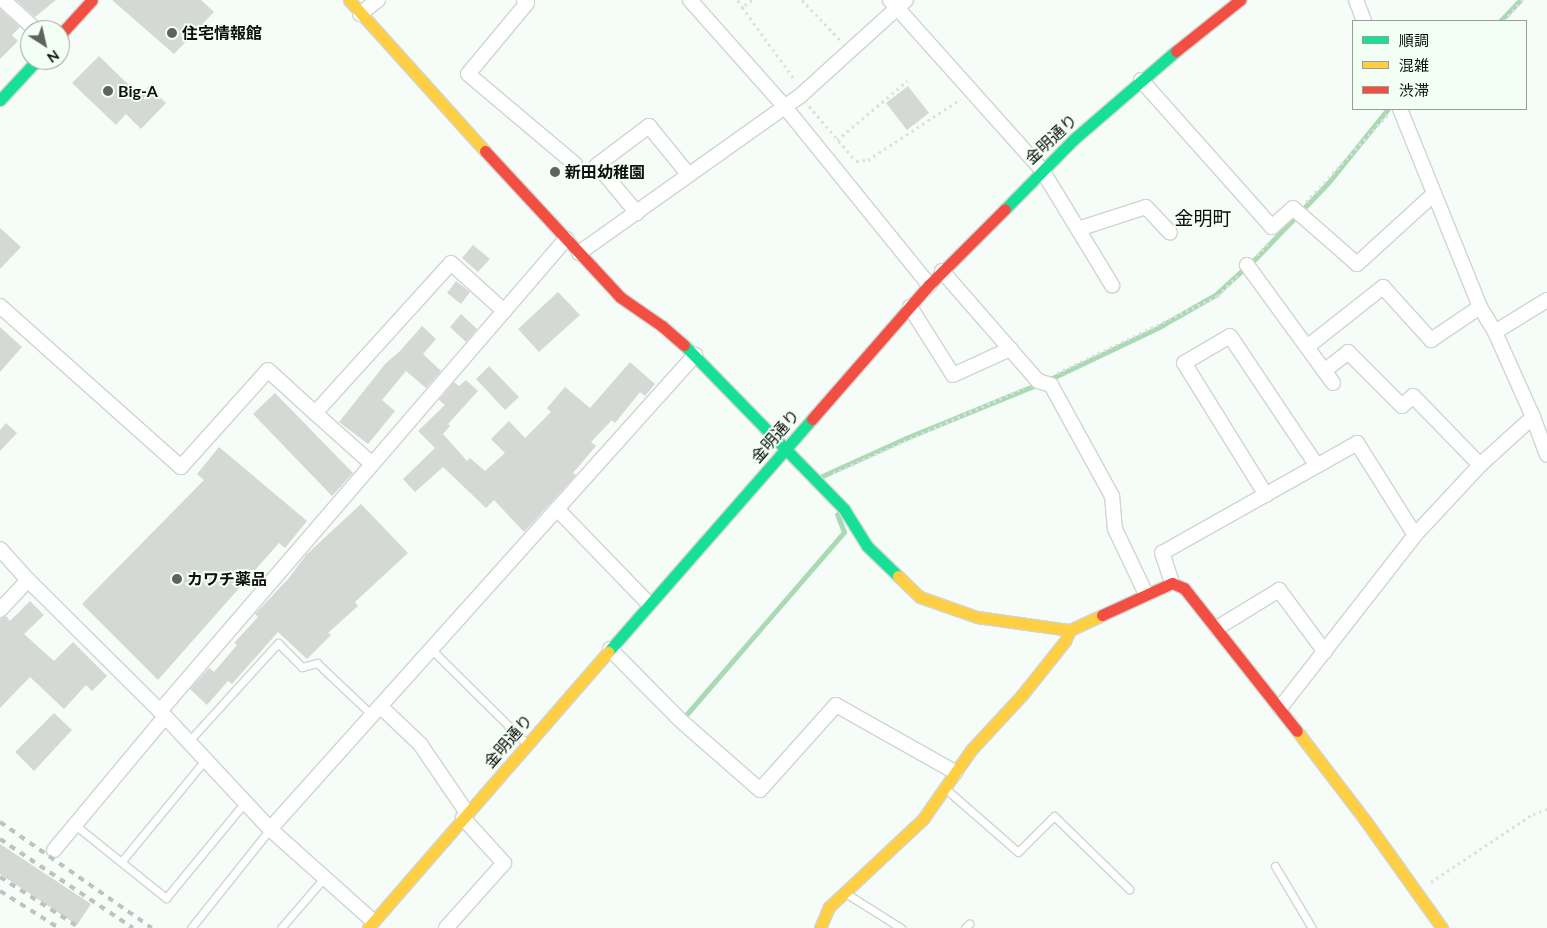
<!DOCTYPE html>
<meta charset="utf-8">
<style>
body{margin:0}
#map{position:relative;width:1547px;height:928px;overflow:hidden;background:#f6fcf7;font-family:Lato,"Noto Sans JP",sans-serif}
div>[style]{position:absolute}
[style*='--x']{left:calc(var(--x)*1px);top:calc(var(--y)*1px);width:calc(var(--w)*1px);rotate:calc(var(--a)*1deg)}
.stream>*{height:5px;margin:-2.5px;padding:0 2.5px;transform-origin:2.5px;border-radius:2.5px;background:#aadab5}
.building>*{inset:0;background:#d4d9d5}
.path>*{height:3px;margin-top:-1.5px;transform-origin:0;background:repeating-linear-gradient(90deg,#dde0de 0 2.5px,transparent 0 6.5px)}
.roads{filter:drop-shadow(1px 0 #d1d5d1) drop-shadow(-1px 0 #d1d5d1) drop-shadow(0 1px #d1d5d1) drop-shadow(0 -1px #d1d5d1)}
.lane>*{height:7px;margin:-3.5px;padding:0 3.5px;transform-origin:3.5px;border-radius:3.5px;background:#fefffe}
.street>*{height:14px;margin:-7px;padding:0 7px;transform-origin:7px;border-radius:7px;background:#fefffe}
.fast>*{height:11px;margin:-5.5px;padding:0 5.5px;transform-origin:5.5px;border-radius:5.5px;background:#16e098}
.slow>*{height:11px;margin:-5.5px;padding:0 5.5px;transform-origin:5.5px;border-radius:5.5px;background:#ffcf43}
.jam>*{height:11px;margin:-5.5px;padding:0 5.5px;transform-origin:5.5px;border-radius:5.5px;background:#f24e42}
.rail>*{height:4px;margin-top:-2px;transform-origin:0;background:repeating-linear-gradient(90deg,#c0c2c1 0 6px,transparent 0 12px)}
.dots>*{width:14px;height:14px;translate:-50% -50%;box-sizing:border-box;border:2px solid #f3fff5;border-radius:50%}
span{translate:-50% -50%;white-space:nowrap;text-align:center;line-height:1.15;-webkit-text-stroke:4px #f3fff5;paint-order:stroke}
.poi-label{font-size:16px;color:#0c100d;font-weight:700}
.left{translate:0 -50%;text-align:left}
.street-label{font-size:16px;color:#0c100d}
.quarter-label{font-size:19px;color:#0c100d}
.legend{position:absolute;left:1352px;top:20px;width:175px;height:90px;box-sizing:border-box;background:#f3fff5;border:1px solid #979f98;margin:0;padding:6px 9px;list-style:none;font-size:15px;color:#0c100d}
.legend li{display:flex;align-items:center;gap:10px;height:25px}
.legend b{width:25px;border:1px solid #979f98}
.north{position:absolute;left:20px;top:20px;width:50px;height:50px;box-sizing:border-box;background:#f3fff5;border:1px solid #979f98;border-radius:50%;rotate:145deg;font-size:14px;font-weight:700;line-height:20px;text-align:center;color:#0c100d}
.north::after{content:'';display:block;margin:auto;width:18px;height:22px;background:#5e635f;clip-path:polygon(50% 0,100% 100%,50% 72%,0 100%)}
</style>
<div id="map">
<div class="stream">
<div style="--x:1500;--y:21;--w:29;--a:-46"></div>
<div style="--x:1046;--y:381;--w:125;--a:-25.5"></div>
<div style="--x:1159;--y:327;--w:64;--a:-29.7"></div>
<div style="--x:1215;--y:295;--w:55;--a:-42.1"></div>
<div style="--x:1256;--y:258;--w:104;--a:-46.2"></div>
<div style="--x:1328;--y:183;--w:95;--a:-51"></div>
<div style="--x:820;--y:477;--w:94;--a:-24.4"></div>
<div style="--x:906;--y:438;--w:143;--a:-22.2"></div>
<div style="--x:686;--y:715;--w:242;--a:-49.2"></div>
<div style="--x:844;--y:532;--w:19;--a:-111"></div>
</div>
<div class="building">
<div style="clip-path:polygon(16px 0,56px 0,35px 17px)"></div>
<div style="clip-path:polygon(112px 0,201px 0,214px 12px,174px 54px)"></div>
<div style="clip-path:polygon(0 9px,20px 27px,12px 35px,18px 41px,0 59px)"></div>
<div style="clip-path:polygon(99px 56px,140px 96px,149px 86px,166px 103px,141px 129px,126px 114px,116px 125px,72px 83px)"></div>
<div style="clip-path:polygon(908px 86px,929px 113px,907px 130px,886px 103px)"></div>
<div style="clip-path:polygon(0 228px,21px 247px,0 269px)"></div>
<div style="clip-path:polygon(473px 245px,490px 259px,478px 272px,462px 258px)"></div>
<div style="clip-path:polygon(456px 281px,470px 292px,461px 304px,447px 293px)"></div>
<div style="clip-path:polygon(558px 292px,580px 315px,539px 352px,518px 329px)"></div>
<div style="clip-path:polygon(461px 314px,477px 329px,466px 342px,450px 327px)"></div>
<div style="clip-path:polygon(422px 326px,436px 339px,423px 354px,441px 371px,426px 388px,406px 371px,382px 400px,395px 411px,368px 444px,339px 422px,386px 363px,400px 351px)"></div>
<div style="clip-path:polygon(0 327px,22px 347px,0 372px)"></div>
<div style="clip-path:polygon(630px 362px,655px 384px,645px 396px,640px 392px,615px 423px,612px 420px,591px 442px,596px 446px,573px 473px,576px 475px,524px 532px,494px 500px,486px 508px,443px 467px,415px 492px,403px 479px,435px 448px,418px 431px,445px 405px,439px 400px,454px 382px,459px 386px,466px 380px,478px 391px,448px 424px,450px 426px,443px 434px,467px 461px,470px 458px,485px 471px,505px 453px,491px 439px,509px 421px,525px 438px,551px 412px,547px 408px,565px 387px,590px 408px)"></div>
<div style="clip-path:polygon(489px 366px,519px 397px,505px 410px,476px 379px)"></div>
<div style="clip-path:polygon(275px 393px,353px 473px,332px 496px,253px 414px)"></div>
<div style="clip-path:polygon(6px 423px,17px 433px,0 451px,0 430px)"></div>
<div style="clip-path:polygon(219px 447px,307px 521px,285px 548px,279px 543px,158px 680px,82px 604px,204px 480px,197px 474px)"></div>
<div style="clip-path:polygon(361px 504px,408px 553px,355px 602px,358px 606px,328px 633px,331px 635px,307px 659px,278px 632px,232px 684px,228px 681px,207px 705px,190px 689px,209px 668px,214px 672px,237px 645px,234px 643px,258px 617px,255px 614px,289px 578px,306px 555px)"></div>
<div style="clip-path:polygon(30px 601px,44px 615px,24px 634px,54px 661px,73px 642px,107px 676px,92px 691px,86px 685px,64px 709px,30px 677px,0 708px,0 619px,6px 616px,10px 621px)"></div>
<div style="clip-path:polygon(54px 713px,72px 730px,34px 771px,15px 752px)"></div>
<div style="clip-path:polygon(0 844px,91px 904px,77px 925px,0 874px)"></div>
</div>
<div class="path">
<div style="--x:738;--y:0;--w:8;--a:60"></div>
<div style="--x:752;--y:0;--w:12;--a:145"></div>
<div style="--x:742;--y:7;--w:90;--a:54"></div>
<div style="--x:802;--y:0;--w:57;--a:46.4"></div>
<div style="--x:1504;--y:21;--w:28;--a:-49"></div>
<div style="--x:809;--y:106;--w:72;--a:49.5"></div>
<div style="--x:856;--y:161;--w:12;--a:-5"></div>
<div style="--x:868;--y:160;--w:111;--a:-33.3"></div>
<div style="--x:837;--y:140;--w:92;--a:-40.1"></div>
<div style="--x:1306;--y:202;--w:119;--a:-47"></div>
<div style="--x:1257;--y:255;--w:19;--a:-47"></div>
<div style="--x:1057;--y:373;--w:178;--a:-25.6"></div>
<div style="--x:1218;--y:296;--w:28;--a:-46"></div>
<div style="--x:833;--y:473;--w:209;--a:-24"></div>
<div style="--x:1431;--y:882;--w:123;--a:-33.7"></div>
<div style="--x:1533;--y:814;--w:15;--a:-20"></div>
</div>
<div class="roads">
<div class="lane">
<div style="--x:431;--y:649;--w:135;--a:44.7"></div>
<div style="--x:188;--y:742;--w:134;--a:-47.7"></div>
<div style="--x:278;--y:643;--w:34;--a:45"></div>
<div style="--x:302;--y:667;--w:16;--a:-15"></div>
<div style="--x:317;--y:663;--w:76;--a:43.4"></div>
<div style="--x:947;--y:790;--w:94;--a:41.1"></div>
<div style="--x:1018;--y:852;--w:51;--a:-45"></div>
<div style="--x:1054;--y:816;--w:105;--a:44.2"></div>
<div style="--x:75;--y:825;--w:117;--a:38.7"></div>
<div style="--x:166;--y:898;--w:124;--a:-50.5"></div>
<div style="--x:121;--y:862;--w:132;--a:-50.5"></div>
<div style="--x:1275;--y:866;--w:72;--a:59.2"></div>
<div style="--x:847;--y:894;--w:64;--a:32.2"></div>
<div style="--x:191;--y:928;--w:127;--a:-51.4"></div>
<div style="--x:281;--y:928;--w:66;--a:-49.3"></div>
<div style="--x:965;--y:928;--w:6;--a:-45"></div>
</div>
<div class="street">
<div style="--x:3;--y:0;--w:45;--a:42.3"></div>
<div style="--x:524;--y:0;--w:4;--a:45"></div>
<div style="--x:527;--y:3;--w:92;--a:129.7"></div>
<div style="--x:468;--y:74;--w:140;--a:40.1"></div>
<div style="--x:690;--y:0;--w:143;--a:48.4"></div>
<div style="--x:785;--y:107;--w:229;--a:51"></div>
<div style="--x:890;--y:0;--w:228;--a:48.2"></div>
<div style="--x:1042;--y:170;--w:135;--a:58.7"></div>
<div style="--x:1356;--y:0;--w:22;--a:69"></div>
<div style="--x:360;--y:14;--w:23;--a:-38"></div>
<div style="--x:1141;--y:80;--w:197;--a:48.3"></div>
<div style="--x:1272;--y:227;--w:28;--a:-42"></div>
<div style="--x:1293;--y:208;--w:85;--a:41.2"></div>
<div style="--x:1357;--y:264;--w:104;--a:-42.3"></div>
<div style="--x:1400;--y:109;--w:214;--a:68"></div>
<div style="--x:1480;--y:307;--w:29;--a:59"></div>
<div style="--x:1495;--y:332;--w:93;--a:65.9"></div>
<div style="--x:1533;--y:417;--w:40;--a:69.8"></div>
<div style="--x:637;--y:213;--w:62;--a:-129.8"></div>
<div style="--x:597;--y:165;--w:65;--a:-36.9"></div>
<div style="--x:649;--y:126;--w:62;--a:50.9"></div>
<div style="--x:1078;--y:229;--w:71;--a:-17.9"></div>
<div style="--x:1146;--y:207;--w:35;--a:47"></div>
<div style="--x:579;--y:253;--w:271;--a:-35.4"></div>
<div style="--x:800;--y:96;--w:143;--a:-42.2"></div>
<div style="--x:1247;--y:265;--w:146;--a:53.9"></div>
<div style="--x:942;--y:271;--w:146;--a:48.9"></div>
<div style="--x:1038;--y:381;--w:14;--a:17"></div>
<div style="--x:1051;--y:385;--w:127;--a:61.2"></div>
<div style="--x:1112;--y:496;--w:33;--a:85"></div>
<div style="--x:1115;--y:529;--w:72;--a:64.5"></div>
<div style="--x:0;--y:306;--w:242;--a:41.7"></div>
<div style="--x:181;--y:467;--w:130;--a:-48.1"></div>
<div style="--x:268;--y:370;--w:64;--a:42.5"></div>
<div style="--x:910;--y:307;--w:80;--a:57.7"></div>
<div style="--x:953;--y:375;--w:63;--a:-24.5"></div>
<div style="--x:1495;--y:332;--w:61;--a:-31.6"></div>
<div style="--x:1307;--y:347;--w:97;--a:-38.3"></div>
<div style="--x:1383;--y:287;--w:72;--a:47.8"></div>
<div style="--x:1431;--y:340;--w:59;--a:-34"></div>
<div style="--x:1324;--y:371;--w:31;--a:-38"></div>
<div style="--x:1348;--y:352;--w:76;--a:45"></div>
<div style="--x:1402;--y:406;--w:15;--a:-42"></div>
<div style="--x:1413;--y:396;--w:96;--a:45.8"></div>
<div style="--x:372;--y:464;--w:76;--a:-138.2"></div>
<div style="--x:315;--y:413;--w:202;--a:-47.8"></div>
<div style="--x:451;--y:263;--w:72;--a:42.2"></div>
<div style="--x:1266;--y:495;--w:155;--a:-121.8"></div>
<div style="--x:1184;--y:363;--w:53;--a:-30.4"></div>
<div style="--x:1230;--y:336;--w:156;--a:56.2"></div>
<div style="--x:557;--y:509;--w:132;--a:45.9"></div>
<div style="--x:0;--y:549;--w:42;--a:47.9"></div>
<div style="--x:28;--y:580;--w:186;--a:44.8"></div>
<div style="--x:160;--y:711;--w:161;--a:47"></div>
<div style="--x:270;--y:829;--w:138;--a:41.8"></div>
<div style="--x:1172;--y:583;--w:32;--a:-108"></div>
<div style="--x:1162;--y:553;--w:224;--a:-29.4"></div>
<div style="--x:1357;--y:443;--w:109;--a:57.8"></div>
<div style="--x:0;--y:610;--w:41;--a:-47"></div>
<div style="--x:1217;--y:628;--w:73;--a:-31.5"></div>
<div style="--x:1279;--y:590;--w:77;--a:53.4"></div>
<div style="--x:610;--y:649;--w:100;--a:45.4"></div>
<div style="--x:680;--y:720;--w:106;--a:41.2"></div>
<div style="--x:760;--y:790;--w:114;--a:-48.2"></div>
<div style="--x:836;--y:705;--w:137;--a:29.4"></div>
<div style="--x:380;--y:706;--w:55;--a:43.5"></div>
<div style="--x:420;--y:744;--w:83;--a:55.7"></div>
<div style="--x:1280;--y:708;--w:219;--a:-52"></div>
<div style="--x:1415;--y:535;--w:96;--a:-47.1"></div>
<div style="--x:1480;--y:465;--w:72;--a:-42.2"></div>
<div style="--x:160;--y:711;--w:623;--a:-49.3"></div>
<div style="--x:270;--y:829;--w:637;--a:-48.12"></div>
<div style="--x:54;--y:850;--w:173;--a:-50.2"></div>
<div style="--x:446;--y:928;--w:87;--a:-48.3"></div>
<div style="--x:504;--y:863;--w:61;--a:-132.3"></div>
</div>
<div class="fast">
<div style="--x:0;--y:100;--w:54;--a:-47.2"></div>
<div style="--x:1005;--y:209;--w:98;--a:-45.4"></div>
<div style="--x:1074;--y:139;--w:135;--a:-40.8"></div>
<div style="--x:684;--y:345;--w:229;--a:45.7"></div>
<div style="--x:844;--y:509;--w:44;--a:58.1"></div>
<div style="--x:867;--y:546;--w:43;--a:44.1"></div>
<div style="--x:608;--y:652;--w:310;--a:-48.8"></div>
</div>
<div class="slow">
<div style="--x:349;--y:0;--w:203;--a:48"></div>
<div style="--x:898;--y:576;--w:30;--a:44"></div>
<div style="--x:920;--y:597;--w:60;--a:19.3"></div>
<div style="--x:977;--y:617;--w:94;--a:8"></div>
<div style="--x:1297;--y:731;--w:112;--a:52.6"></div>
<div style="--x:1365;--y:820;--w:133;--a:54.5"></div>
<div style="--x:368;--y:928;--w:366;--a:-49"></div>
<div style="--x:820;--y:928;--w:23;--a:-67"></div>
<div style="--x:829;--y:907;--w:129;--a:-43.1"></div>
<div style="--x:923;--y:819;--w:84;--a:-55.2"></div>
<div style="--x:971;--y:750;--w:75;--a:-47.2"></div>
<div style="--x:1022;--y:695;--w:69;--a:-51.5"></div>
<div style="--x:1065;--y:641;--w:12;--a:-66"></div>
<div style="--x:1070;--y:630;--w:35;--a:-25"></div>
</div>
<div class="jam">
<div style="--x:60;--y:35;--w:47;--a:-47.6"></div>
<div style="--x:1176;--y:51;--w:82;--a:-38.6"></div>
<div style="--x:485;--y:151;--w:199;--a:47.2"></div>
<div style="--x:620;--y:297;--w:51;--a:34.6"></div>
<div style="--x:662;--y:326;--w:29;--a:41"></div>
<div style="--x:812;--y:419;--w:178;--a:-48.9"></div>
<div style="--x:929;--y:285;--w:107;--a:-45"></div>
<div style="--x:1102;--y:615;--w:77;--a:-24.6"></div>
<div style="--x:1172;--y:583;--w:13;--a:23"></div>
<div style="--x:1184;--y:588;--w:182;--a:51.7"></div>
</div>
</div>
<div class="rail">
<div style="--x:0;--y:822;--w:185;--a:34.9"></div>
<div style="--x:0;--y:839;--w:160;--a:33.8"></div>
<div style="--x:0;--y:877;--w:95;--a:32.5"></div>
<div style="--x:0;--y:891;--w:70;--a:32.1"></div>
</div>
<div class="dots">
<div style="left:172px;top:33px;background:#5e635f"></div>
<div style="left:108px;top:91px;background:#5e635f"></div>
<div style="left:555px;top:172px;background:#5e635f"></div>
<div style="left:177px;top:579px;background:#5e635f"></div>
</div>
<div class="poi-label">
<span class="left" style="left:182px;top:33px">住宅情報館</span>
<span class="left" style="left:118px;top:91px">Big-A</span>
<span class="left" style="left:565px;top:172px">新田幼稚園</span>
<span class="left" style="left:187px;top:579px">カワチ薬品</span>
</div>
<div class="street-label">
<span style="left:1051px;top:139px;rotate:-43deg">金明通り</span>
<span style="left:775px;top:436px;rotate:-49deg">金明通り</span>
<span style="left:508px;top:741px;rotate:-49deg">金明通り</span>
</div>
<div class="quarter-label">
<span style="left:1203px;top:218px">金明町</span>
</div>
<ul class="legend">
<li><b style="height:6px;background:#16e098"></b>順調</li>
<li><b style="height:6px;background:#ffcf43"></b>混雑</li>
<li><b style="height:6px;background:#f24e42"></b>渋滞</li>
</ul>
<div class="north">N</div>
</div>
